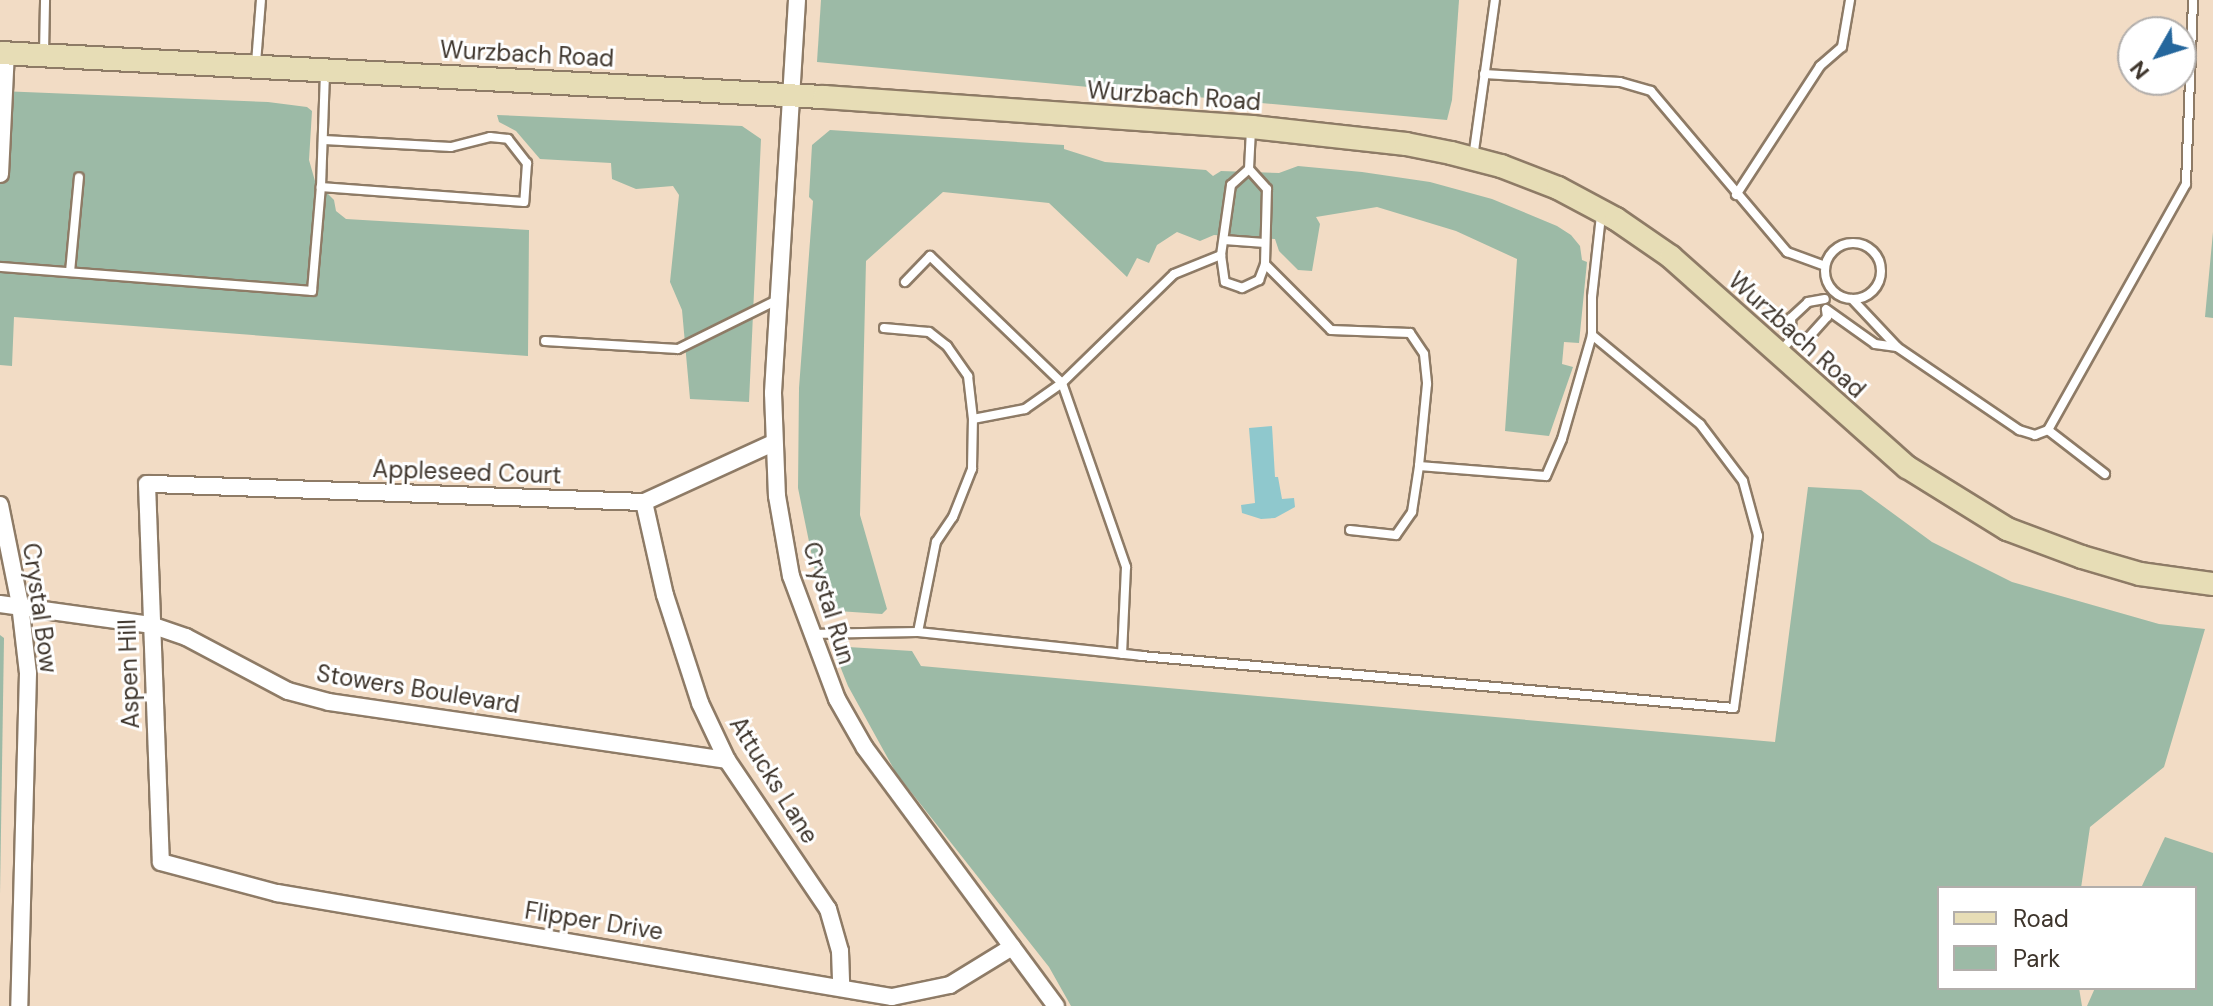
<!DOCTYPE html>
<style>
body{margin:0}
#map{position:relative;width:2213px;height:1006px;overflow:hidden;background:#f2dcc5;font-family:"DM Sans",sans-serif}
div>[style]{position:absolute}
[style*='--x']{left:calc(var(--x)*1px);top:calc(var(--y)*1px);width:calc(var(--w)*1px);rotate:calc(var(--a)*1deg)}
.green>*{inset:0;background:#9cbaa6}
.water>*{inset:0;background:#8fc8cd}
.roads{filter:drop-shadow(2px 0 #8e7b66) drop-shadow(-2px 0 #8e7b66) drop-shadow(0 2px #8e7b66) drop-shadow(0 -2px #8e7b66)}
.lane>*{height:8px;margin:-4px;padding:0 4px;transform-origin:4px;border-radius:4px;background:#fff}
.lane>.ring{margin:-4px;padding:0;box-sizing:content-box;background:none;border:8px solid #fff;border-radius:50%}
.street>*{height:16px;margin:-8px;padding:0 8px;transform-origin:8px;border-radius:8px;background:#fff}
.secondary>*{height:22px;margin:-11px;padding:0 11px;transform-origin:11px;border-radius:11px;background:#e7ddb6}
span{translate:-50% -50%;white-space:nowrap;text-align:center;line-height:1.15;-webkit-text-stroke:6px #fff;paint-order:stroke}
.street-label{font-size:24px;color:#3e352c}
.legend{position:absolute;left:1937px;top:886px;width:260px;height:104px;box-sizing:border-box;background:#fff;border:2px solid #b2aeab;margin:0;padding:10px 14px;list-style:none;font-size:24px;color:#3e352c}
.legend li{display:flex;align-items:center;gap:16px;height:40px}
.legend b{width:40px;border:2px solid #b2aeab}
.north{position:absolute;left:2117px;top:16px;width:80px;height:80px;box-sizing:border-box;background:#fff;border:2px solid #b2aeab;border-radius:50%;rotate:231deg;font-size:22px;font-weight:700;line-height:32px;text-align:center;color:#3e352c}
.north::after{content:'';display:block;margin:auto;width:28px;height:36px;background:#25679d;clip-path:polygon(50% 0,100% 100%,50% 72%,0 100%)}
</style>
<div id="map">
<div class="green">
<div style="clip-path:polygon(821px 0,1459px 0,1452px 100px,1447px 120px,817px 62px)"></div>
<div style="clip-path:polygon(0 91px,268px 102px,307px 107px,312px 111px,309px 160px,315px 181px,334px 200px,336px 211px,346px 219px,529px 230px,528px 356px,14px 317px,12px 366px,0 365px)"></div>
<div style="clip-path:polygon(497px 115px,742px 126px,761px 139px,749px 402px,690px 399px,682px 310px,670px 282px,679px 195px,673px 186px,636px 189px,612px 179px,611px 163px,540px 159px,516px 131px,499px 122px)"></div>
<div style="clip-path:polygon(830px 130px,1064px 145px,1064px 149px,1105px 162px,1206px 170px,1213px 176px,1221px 171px,1279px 173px,1298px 166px,1362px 172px,1430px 182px,1492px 199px,1557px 226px,1571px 235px,1580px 246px,1582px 260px,1587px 262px,1579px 343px,1564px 342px,1562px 364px,1573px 367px,1549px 436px,1505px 431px,1517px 259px,1456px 231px,1377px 207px,1316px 217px,1320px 224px,1312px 271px,1298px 270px,1279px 251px,1275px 239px,1214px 235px,1200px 241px,1177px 232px,1157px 245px,1149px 263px,1137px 258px,1127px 277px,1049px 203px,943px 192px,866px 261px,860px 515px,887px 609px,882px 614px,823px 610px,798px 488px,799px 388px,813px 201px,809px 197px,812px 145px)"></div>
<div style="clip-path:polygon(2213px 232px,2213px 318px,2205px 317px)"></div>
<div style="clip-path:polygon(1808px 487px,1861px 490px,1932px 542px,2012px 582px,2159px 624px,2205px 629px,2164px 767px,2090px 827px,2081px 888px,1939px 888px,1939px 988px,2079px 988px,2082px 1006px,1071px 1006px,1049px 967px,896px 773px,848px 686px,832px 646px,912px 651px,921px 666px,1775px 742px)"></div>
<div style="clip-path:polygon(0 635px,4px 638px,0 894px)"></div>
<div style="clip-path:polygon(2165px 837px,2213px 853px,2213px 1006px,2087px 1006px,2095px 988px,2195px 988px,2195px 888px,2141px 888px)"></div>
</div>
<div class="water">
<div style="clip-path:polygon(1272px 426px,1275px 477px,1278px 477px,1282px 499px,1294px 498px,1295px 507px,1275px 518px,1261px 519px,1242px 513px,1241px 505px,1255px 503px,1249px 428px)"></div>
</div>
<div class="roads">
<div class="lane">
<div style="--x:44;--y:54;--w:54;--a:-88.9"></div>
<div style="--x:256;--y:63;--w:63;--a:-85.5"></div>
<div style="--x:1484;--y:74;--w:136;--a:3.4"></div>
<div style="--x:1620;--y:82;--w:32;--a:16"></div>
<div style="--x:1651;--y:91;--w:211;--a:49.8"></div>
<div style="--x:1787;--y:252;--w:40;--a:20.2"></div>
<div style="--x:324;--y:140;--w:127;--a:3.2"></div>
<div style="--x:451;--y:147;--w:40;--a:-14.4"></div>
<div style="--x:490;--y:137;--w:18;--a:6"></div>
<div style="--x:508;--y:139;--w:31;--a:52"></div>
<div style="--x:527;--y:163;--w:39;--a:94"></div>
<div style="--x:524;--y:202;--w:204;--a:-175.8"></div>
<div style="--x:321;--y:187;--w:114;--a:-88"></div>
<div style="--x:1473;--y:158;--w:160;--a:-82.1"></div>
<div style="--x:1249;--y:169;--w:24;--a:138"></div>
<div style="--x:1231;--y:185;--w:71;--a:98.1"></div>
<div style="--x:1221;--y:255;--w:27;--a:82"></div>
<div style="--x:1225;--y:282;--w:18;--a:19"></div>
<div style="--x:1242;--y:288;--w:19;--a:-25"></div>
<div style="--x:1259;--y:280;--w:17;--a:-69"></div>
<div style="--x:1265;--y:264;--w:75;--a:-88.5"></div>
<div style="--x:1267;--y:189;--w:27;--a:-132"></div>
<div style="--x:1249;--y:169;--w:40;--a:-87.1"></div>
<div style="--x:1736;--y:195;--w:154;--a:-56.9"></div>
<div style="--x:1820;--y:66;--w:29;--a:-41"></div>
<div style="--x:1842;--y:47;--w:48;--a:-80.3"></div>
<div style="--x:1224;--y:240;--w:41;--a:4.2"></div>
<div class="ring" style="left:1825px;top:243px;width:48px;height:48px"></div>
<div style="--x:1265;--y:264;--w:93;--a:45"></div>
<div style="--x:1331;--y:330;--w:79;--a:2.2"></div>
<div style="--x:1410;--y:333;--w:25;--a:56"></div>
<div style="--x:1424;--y:354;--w:30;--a:84"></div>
<div style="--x:1427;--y:384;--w:82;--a:95.6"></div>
<div style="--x:1419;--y:466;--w:127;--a:4.5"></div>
<div style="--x:1546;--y:476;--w:40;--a:-66.6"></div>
<div style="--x:1562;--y:439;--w:108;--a:-73.9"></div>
<div style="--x:1592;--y:335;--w:38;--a:-90"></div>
<div style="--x:1592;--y:297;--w:81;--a:-83.7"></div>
<div style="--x:0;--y:267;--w:313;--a:4.4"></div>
<div style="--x:312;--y:291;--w:104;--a:-85.1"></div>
<div style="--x:70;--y:272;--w:95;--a:-84.6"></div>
<div style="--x:905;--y:282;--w:36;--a:-46"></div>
<div style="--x:930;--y:256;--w:183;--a:43.9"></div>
<div style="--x:1062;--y:383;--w:195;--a:70.8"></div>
<div style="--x:1126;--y:567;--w:87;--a:92.6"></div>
<div style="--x:1852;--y:299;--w:66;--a:46.8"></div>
<div style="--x:1897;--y:347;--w:148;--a:34.2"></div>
<div style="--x:2019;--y:430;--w:17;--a:17"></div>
<div style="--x:2035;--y:435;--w:14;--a:-21"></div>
<div style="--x:2048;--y:430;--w:282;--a:-60.7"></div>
<div style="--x:2186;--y:184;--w:184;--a:-87.8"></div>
<div style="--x:1826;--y:309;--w:60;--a:35.5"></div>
<div style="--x:1875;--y:344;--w:22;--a:8"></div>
<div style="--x:884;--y:328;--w:45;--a:5.1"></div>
<div style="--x:929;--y:332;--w:23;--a:38"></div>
<div style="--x:947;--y:346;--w:37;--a:55"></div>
<div style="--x:968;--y:376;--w:43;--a:83.4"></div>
<div style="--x:1792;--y:338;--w:17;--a:-3"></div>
<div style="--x:1809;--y:337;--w:27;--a:-48"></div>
<div style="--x:1827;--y:317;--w:7;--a:-98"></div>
<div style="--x:545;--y:341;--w:133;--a:3.4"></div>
<div style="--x:678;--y:349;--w:113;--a:-26.3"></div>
<div style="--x:1780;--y:352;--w:18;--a:-49"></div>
<div style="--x:1792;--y:338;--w:20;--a:-93"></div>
<div style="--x:1791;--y:318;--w:23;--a:-43"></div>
<div style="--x:1808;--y:302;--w:17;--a:-10"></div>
<div style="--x:2048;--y:430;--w:72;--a:37.7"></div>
<div style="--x:1350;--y:530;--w:46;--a:6.2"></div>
<div style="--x:1396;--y:535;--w:28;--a:-55"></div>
<div style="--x:1412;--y:512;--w:47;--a:-81.3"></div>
<div style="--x:918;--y:632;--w:224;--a:6.1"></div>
<div style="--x:1141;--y:656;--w:595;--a:5.01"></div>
<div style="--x:1734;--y:708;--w:174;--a:-82.1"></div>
<div style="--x:1758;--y:536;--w:57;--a:-105.3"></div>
<div style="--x:1743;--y:481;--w:71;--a:-127"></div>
<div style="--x:1700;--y:424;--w:140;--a:-140.5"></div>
<div style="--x:810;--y:634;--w:108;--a:-1.1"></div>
<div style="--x:918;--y:632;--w:92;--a:-78.7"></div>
<div style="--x:936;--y:542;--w:30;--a:-56"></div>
<div style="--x:953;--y:517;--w:52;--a:-68.4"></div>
<div style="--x:972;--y:469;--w:50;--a:-88.9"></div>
<div style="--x:973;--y:419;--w:53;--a:-10.9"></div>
<div style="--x:1025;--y:409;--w:45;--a:-35.1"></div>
<div style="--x:1062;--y:383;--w:156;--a:-44.2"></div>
<div style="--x:1174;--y:274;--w:51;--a:-22"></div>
</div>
<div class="street">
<div style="--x:797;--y:0;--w:394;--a:93.5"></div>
<div style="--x:773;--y:393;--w:103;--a:87.8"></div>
<div style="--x:777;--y:496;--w:81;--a:80.1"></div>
<div style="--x:791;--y:576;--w:131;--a:69.5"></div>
<div style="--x:837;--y:699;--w:56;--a:60.3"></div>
<div style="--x:865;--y:748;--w:321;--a:53.5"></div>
<div style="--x:0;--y:174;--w:121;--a:-87.2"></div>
<div style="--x:773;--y:443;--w:142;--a:155.4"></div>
<div style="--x:644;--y:502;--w:497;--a:-177.9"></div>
<div style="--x:147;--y:484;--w:378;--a:87.9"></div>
<div style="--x:161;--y:862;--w:120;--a:15"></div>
<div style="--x:277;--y:893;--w:624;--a:9.6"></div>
<div style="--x:892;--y:997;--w:59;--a:-11.7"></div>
<div style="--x:950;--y:985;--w:73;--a:-31.5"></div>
<div style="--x:644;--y:502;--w:95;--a:77.3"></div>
<div style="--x:665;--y:595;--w:114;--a:72"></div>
<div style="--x:700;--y:703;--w:63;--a:64.7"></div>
<div style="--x:727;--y:760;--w:180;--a:55.9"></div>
<div style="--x:828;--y:909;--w:44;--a:74.1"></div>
<div style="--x:840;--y:951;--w:36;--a:88"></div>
<div style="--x:0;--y:505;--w:101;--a:78.6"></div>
<div style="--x:20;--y:604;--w:69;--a:83.4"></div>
<div style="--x:28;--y:673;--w:333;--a:91.5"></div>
<div style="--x:0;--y:604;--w:152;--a:7.9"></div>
<div style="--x:151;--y:625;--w:37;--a:19"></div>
<div style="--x:186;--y:637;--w:115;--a:27.9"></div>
<div style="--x:288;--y:691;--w:42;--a:15"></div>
<div style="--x:329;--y:702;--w:402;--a:8.3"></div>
</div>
<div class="secondary">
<div style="--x:0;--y:53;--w:825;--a:3.06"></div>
<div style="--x:824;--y:97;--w:429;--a:4"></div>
<div style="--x:1252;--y:127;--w:155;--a:6.3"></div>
<div style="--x:1406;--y:144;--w:46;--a:11.3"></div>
<div style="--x:1451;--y:153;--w:52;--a:14.6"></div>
<div style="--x:1501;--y:166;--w:61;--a:21.1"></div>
<div style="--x:1558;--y:188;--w:66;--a:28.1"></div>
<div style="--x:1616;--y:219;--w:67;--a:34.6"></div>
<div style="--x:1671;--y:257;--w:316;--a:41.7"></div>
<div style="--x:1907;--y:467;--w:118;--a:31.8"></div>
<div style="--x:2007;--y:529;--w:80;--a:20.5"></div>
<div style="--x:2082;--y:557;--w:60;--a:16.3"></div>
<div style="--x:2140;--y:574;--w:74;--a:7.8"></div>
</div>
</div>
<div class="street-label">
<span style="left:527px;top:54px;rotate:3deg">Wurzbach Road</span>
<span style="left:1174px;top:96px;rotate:4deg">Wurzbach Road</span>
<span style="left:1797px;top:335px;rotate:42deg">Wurzbach Road</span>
<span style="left:467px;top:472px;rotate:2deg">Appleseed Court</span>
<span style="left:829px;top:603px;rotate:73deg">Crystal Run</span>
<span style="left:40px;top:608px;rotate:82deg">Crystal Bow</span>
<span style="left:129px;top:674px;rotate:-92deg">Aspen Hill</span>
<span style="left:418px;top:689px;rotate:9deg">Stowers Boulevard</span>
<span style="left:774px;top:780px;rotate:58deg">Attucks Lane</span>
<span style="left:594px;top:921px;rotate:9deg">Flipper Drive</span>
</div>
<ul class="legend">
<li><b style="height:10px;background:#e7ddb6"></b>Road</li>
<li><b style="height:22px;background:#9cbaa6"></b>Park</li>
</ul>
<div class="north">N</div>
</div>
